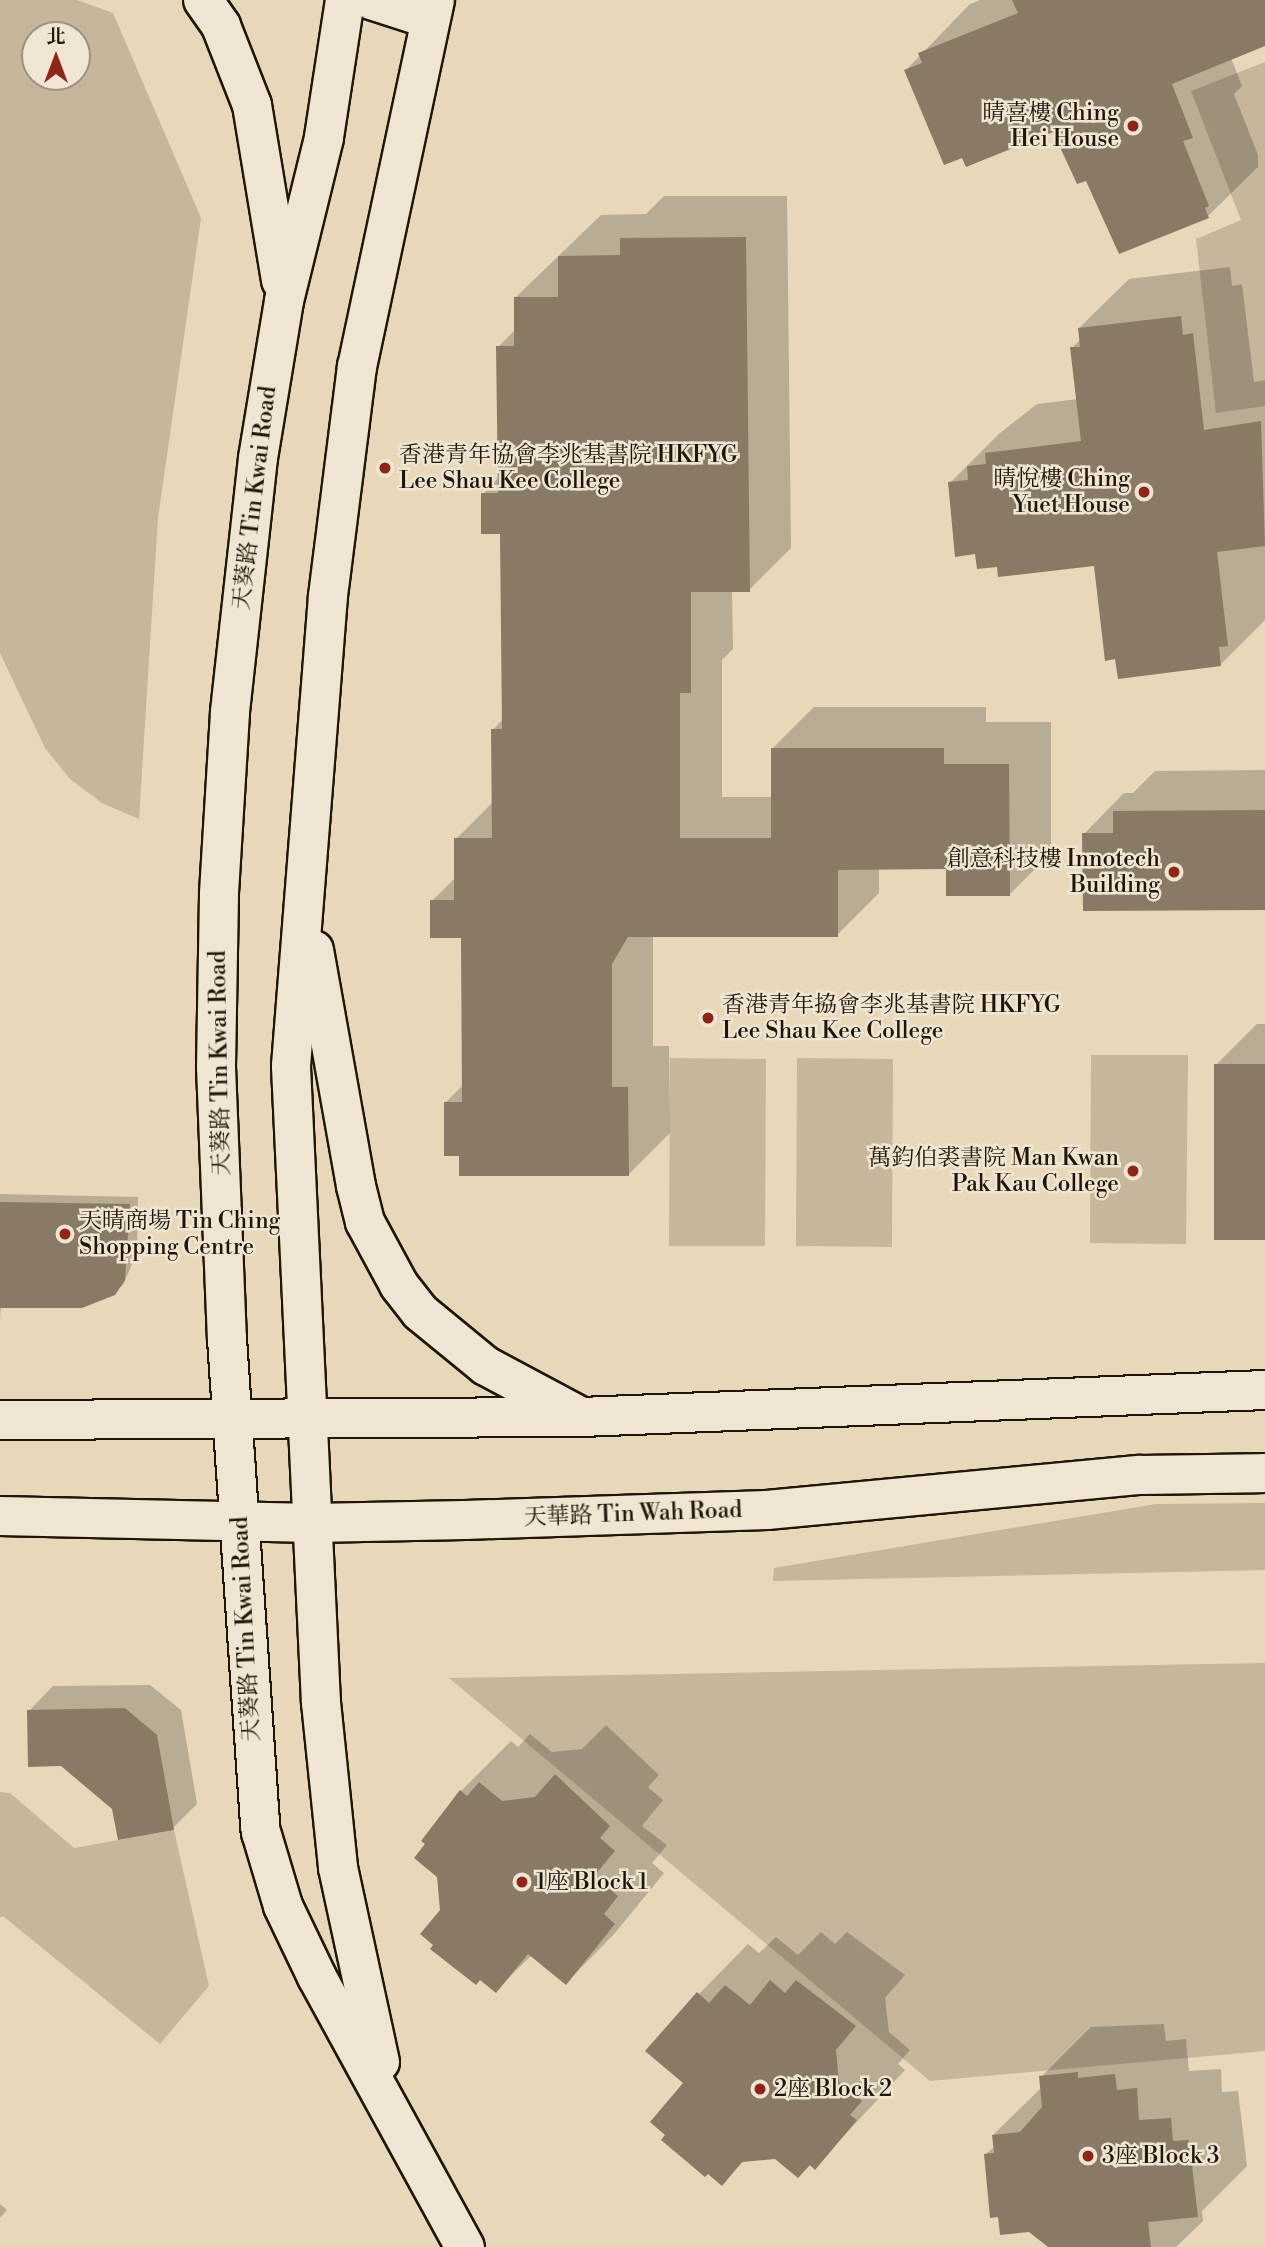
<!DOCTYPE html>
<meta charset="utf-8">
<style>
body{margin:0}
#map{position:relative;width:1265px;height:2247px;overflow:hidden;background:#e8d7b9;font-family:"Libre Bodoni","Noto Serif TC",serif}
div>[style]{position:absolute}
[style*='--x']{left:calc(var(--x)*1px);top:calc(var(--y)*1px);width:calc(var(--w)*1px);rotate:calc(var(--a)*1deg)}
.green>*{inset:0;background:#c6b69b}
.shadow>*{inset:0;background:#0003}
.building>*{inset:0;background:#887a65}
.roads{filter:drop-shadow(2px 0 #1f1509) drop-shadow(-2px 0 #1f1509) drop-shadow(0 2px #1f1509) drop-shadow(0 -2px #1f1509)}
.secondary>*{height:38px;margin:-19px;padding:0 19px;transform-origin:19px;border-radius:19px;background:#f0e5d2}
.dots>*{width:19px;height:19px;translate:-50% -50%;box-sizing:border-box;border:4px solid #f0e5d2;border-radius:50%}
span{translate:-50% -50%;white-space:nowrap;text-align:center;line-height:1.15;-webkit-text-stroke:5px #f0e5d2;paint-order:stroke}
.poi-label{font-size:23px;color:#1f1509}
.right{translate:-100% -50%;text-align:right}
.left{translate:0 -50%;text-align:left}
.street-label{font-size:23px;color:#1f1509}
.north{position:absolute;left:21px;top:21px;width:70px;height:70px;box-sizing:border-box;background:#f0e5d2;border:2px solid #9c9282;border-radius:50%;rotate:0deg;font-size:19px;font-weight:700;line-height:28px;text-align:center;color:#1f1509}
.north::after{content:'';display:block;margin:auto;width:24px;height:32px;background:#8f2418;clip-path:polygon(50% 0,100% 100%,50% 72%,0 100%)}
</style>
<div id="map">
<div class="green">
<div style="clip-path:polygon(evenodd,0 0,77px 0,113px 13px,201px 218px,158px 518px,139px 819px,102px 803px,70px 779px,45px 748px,0 653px,0 0,35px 35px,77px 35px,77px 77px,35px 77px,35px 35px)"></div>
<div style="clip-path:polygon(1265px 62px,1265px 406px,1216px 413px,1196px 239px,1241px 220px,1191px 91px)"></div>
<div style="clip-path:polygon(1091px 1055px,1188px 1055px,1186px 1244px,1090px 1243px)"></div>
<div style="clip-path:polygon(670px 1058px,766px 1059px,765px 1246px,669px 1246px)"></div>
<div style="clip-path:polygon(797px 1058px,893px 1059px,892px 1247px,796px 1246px)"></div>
<div style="clip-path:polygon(1265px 1503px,1265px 1570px,773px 1581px,774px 1568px,1156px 1504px)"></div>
<div style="clip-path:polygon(1265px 1663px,1265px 2051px,930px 2081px,449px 1678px)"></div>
<div style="clip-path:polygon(0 1792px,10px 1793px,74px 1848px,174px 1830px,209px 1986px,160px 2044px,3px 1916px,0 1918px)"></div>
</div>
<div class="shadow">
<div style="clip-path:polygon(980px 0,1265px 0,1265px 40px,1231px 58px,1242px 86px,1234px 94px,1258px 155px,1258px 167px,1208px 216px,1087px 178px,1054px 129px,906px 70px,970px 4px)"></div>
<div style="clip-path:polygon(664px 196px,787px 196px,791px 548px,749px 590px,732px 590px,733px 649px,722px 660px,722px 797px,772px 797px,772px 749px,814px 707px,986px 707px,986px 722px,1051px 722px,1051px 853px,1009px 895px,948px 868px,879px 868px,879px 893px,837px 935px,653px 935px,653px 1046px,669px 1046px,670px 1133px,628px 1175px,460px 1154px,446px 1102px,463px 1085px,463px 936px,432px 901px,456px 877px,456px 839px,493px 802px,493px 730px,503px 719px,502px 533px,483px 494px,499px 477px,498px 347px,516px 329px,516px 297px,601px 215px,646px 214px)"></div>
<div style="clip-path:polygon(1230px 267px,1232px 286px,1242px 284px,1254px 382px,1265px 380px,1265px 620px,1220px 665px,1096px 564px,998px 565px,977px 552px,950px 483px,1000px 433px,1037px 404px,1078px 399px,1072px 348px,1081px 339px,1079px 328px,1129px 279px)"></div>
<div style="clip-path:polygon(1265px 770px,1265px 909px,1084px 834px,1124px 793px,1133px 793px,1155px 771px)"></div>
<div style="clip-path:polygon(1257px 1024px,1265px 1024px,1265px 1238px,1216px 1065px)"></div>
<div style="clip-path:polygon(0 1194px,138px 1197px,137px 1253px,123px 1285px,114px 1293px,1px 1306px,0 1321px)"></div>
<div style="clip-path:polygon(150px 1685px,181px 1710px,197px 1804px,173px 1828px,114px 1808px,29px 1711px,53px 1686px)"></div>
<div style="clip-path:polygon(606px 1725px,659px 1775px,648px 1787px,663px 1800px,642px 1826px,667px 1845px,652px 1863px,664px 1873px,615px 1933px,566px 1983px,532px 1955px,495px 1991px,481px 1979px,442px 1911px,439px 1876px,423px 1840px,461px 1791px,511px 1741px,518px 1747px,530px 1734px,552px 1752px,582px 1749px)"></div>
<div style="clip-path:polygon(821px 1932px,835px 1944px,847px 1932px,905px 1975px,885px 1998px,889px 2032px,910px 2050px,898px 2064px,905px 2070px,815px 2167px,776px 2157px,745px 2160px,722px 2183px,685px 2083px,699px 1994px,748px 1944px,759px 1953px,776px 1937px,798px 1955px)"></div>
<div style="clip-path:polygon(1164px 2024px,1166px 2041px,1186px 2039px,1189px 2071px,1221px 2069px,1222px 2092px,1238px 2091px,1247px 2166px,1202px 2211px,1203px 2221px,1176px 2247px,1050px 2247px,986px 2154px,995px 2146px,993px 2135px,1042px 2087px,1041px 2077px,1091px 2027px)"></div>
<div style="clip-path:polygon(0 2204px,7px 2210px,0 2218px)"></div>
</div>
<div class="building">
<div style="clip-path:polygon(1012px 0,1265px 0,1265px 46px,1172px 84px,1193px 138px,1183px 141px,1209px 206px,1205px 208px,1209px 218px,1119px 254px,1086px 181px,1077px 184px,1053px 132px,966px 167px,962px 158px,944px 165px,904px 70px,922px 63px,918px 53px,1018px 13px)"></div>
<div style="clip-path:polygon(746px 237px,750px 592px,691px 592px,691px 693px,680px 693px,680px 838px,771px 838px,771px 748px,944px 748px,944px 764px,1009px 764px,1010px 896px,946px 896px,946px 869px,838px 870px,838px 937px,628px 937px,612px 964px,612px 1087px,628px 1087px,629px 1176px,459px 1176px,459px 1156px,444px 1156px,444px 1102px,462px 1102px,461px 938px,430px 938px,430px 900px,454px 900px,454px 838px,492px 838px,491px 729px,502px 729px,500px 534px,481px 534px,481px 493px,498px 493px,496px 346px,514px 346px,514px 297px,558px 297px,558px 256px,620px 255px,620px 238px)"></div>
<div style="clip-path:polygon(1181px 316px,1183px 335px,1193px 333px,1204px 430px,1261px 421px,1265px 546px,1217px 552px,1228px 646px,1219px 647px,1221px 666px,1118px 679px,1115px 659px,1105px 661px,1094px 566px,998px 577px,997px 567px,977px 569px,975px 554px,955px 557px,948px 482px,968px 480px,967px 466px,986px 464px,985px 453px,1081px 441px,1070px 347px,1080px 347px,1078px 328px)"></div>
<div style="clip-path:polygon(1265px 810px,1265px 910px,1083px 911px,1082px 833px,1113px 833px,1113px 811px)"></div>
<div style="clip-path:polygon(1214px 1064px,1265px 1064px,1265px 1240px,1214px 1240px)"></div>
<div style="clip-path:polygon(0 1202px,130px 1204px,125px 1280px,115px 1295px,82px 1308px,0 1308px)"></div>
<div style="clip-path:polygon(125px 1708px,157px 1735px,174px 1830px,118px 1840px,112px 1809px,61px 1766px,28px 1767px,27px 1710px)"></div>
<div style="clip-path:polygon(555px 1774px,610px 1826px,600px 1838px,615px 1851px,594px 1876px,618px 1896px,604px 1914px,615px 1924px,566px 1985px,528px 1954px,496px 1993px,480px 1980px,476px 1985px,430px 1949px,433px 1945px,420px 1934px,440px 1910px,437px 1877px,414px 1858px,425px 1844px,421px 1841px,460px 1790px,467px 1796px,479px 1782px,502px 1801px,535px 1797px)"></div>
<div style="clip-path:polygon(770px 1980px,785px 1993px,796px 1980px,856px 2026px,836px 2050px,839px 2082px,862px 2101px,850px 2115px,857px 2120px,815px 2170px,810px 2165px,798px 2178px,775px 2159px,742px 2162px,722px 2186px,708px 2174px,705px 2177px,661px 2140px,665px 2135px,650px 2122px,683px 2083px,645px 2051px,697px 1992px,709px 2003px,725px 1985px,750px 2005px)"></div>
<div style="clip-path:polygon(1078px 2072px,1078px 2078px,1115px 2074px,1117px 2090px,1137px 2088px,1139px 2120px,1171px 2118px,1173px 2141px,1189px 2140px,1198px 2217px,1148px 2222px,1151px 2247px,1048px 2247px,1029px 2232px,1000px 2235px,998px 2217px,990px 2218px,984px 2154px,994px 2153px,992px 2135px,1020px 2132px,1042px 2107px,1039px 2076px)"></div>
</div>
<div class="roads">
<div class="secondary">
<div style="--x:203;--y:0;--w:32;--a:55"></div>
<div style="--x:221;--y:26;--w:85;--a:68.6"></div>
<div style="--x:252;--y:105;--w:178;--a:80.6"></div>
<div style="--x:345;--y:0;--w:140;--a:98.7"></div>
<div style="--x:324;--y:138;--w:168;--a:103.8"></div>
<div style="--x:284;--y:301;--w:159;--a:99.4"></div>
<div style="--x:258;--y:458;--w:257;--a:96.3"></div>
<div style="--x:230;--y:713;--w:182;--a:93.5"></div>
<div style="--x:219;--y:895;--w:172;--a:91"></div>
<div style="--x:216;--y:1067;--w:272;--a:87.7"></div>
<div style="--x:227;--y:1339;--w:494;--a:86.1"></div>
<div style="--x:261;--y:1832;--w:77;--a:73.4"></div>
<div style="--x:283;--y:1906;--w:79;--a:64.4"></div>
<div style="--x:317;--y:1977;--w:308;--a:61.3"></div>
<div style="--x:371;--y:0;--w:62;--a:17.9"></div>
<div style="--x:314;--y:950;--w:240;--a:79.9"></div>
<div style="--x:356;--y:1186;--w:37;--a:76"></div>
<div style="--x:365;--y:1222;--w:72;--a:61.6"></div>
<div style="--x:399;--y:1285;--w:34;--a:52"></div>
<div style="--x:420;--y:1312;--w:85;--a:39.3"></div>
<div style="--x:486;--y:1366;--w:102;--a:28.1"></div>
<div style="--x:0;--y:1420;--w:581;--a:-0.3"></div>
<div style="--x:581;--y:1417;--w:685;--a:-2.26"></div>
<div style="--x:0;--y:1516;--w:313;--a:1.3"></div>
<div style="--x:313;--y:1523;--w:152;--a:-1.1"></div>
<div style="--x:465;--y:1520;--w:302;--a:-1.9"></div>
<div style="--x:767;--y:1510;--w:375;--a:-5.4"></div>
<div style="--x:1140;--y:1475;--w:125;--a:-0.9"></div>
<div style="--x:380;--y:2062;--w:199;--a:-102.2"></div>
<div style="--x:338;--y:1867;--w:165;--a:-95.9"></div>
<div style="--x:321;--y:1703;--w:638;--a:-92.7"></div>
<div style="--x:291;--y:1066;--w:471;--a:-85.5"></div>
<div style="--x:328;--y:596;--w:231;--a:-82.8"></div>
<div style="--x:357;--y:367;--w:375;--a:-78"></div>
</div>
</div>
<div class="dots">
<div style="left:1133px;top:126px;background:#8f2418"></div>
<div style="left:385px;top:468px;background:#8f2418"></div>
<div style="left:1144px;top:492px;background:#8f2418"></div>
<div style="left:1174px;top:872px;background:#8f2418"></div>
<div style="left:708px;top:1018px;background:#8f2418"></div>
<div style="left:1133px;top:1171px;background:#8f2418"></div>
<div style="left:65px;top:1234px;background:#8f2418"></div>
<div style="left:522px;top:1882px;background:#8f2418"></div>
<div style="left:760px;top:2089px;background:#8f2418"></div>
<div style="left:1088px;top:2156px;background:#8f2418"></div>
</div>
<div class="poi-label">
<span class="right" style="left:1119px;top:126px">晴喜樓 Ching<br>Hei House</span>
<span class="left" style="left:399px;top:468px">香港青年協會李兆基書院 HKFYG<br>Lee Shau Kee College</span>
<span class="right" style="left:1130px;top:492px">晴悅樓 Ching<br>Yuet House</span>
<span class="right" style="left:1160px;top:872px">創意科技樓 Innotech<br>Building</span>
<span class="left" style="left:722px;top:1018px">香港青年拹會李兆基書院 HKFYG<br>Lee Shau Kee College</span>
<span class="right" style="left:1119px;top:1171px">萬鈞伯裘書院 Man Kwan<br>Pak Kau College</span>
<span class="left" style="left:79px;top:1234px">天晴商場 Tin Ching<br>Shopping Centre</span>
<span class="left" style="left:536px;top:1882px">1座 Block 1</span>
<span class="left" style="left:774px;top:2089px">2座 Block 2</span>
<span class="left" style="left:1102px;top:2156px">3座 Block 3</span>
</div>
<div class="street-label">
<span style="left:255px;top:498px;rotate:-83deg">天葵路 Tin Kwai Road</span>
<span style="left:220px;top:1063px;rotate:-91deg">天葵路 Tin Kwai Road</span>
<span style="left:633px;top:1514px;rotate:-2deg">天華路 Tin Wah Road</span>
<span style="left:246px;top:1629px;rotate:-93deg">天葵路 Tin Kwai Road</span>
</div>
<div class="north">北</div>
</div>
